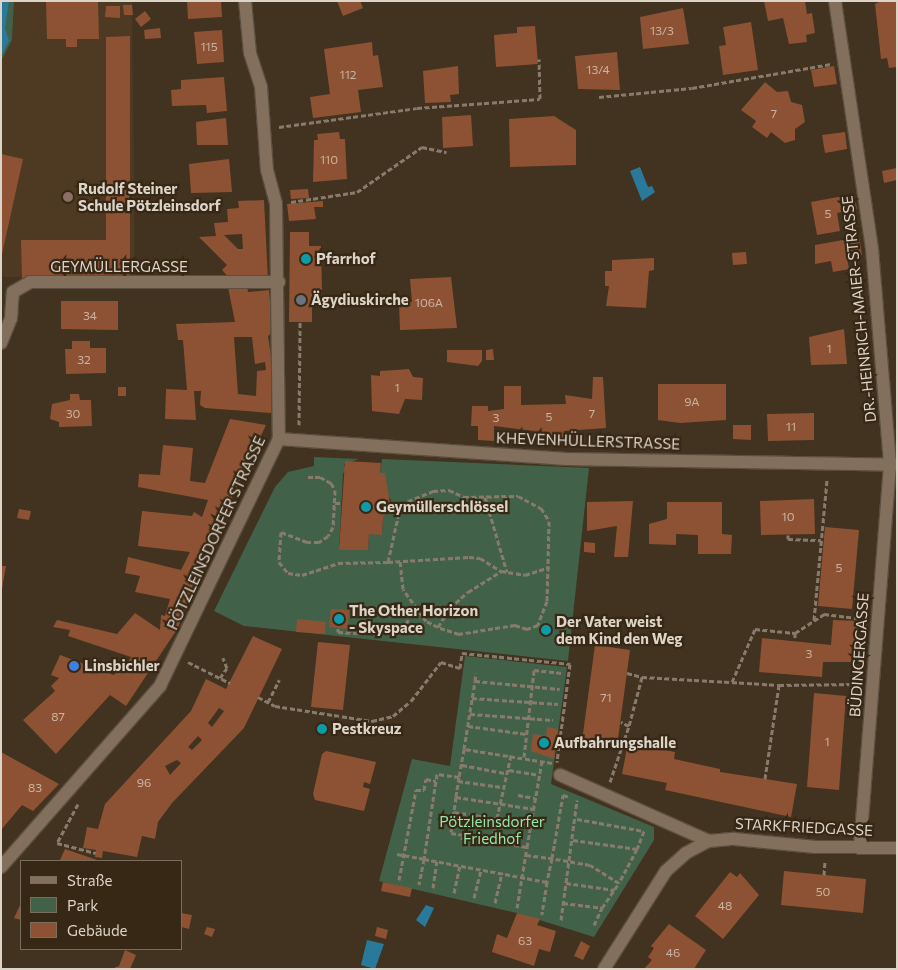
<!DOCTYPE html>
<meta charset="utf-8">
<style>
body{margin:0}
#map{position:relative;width:898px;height:970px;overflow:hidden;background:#423220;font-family:Commissioner,sans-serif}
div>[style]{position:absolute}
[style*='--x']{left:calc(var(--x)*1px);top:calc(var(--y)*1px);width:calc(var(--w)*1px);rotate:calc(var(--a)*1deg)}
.built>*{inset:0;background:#4e3a22}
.green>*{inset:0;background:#416249}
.water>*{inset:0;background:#297a9a}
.building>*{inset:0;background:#8d5233}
.path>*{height:3px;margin-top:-1.5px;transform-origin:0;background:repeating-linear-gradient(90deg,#887b6c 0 5px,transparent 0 7.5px)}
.roads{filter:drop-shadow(1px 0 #5b4e3e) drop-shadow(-1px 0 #5b4e3e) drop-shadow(0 1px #5b4e3e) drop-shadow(0 -1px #5b4e3e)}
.minor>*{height:12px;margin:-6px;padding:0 6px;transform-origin:6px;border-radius:6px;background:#82705c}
.tertiary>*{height:12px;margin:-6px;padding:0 6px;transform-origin:6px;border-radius:6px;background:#82705c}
.dots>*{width:14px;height:14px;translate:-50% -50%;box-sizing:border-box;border:2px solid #372816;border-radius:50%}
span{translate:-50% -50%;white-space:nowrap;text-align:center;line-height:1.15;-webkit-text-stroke:4.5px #372816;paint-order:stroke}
.number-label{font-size:12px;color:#c9b4a3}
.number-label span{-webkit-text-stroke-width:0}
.poi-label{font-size:15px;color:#ddd4c8;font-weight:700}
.left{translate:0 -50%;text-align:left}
.street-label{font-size:15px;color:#ddd4c8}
.park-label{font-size:15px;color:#93e7a8}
.frame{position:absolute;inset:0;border:2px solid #ddd4c8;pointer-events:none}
.legend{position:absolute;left:20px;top:860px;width:162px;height:90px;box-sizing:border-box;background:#372816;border:1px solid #796d5d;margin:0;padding:6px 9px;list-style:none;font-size:15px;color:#ddd4c8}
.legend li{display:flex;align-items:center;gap:10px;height:25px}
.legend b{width:25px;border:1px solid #796d5d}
</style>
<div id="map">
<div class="built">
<div style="clip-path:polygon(14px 1px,132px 1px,135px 279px,1px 277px,1px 61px,12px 40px)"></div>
</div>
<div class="green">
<div style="clip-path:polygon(1px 1px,14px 1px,12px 40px,1px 61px)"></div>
<div style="clip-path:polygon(314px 457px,359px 459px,344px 464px,347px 472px,343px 473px,339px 550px,368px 550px,369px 534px,382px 534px,383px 517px,391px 509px,391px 500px,385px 491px,385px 474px,380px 473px,382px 459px,589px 468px,568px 661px,244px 626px,214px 611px,275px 487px,288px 472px,314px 466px)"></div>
<div style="clip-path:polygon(465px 656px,567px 667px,551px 784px,654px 827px,654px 840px,594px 937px,517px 913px,379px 881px,412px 759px,450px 766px)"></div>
</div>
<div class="water">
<div style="clip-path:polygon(1px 1px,9px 1px,5px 28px,9px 41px,1px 56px)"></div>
<div style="clip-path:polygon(640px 167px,648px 187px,652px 186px,655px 192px,642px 201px,630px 171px)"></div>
<div style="clip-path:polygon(426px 905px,434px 908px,425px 927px,416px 920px)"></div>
<div style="clip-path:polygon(367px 940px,384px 944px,375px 969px,361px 965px)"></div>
</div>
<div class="building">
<div style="clip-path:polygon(46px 1px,98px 1px,99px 39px,77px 39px,77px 47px,66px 47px,66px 39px,47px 39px)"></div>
<div style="clip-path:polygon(187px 1px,221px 1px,222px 17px,188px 19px)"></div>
<div style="clip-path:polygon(337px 1px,360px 1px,363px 8px,343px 16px)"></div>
<div style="clip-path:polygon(764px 1px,805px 1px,807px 14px,812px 13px,815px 33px,806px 35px,807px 42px,789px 44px,783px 18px,768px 21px)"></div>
<div style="clip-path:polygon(881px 1px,897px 1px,897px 67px,889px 68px,887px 58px,881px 59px,875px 4px)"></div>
<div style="clip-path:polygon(123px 5px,132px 5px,133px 15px,124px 15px)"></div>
<div style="clip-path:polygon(106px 6px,120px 6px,120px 18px,105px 17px)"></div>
<div style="clip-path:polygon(683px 8px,689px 44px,643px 49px,640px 17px)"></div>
<div style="clip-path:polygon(145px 11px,151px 19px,141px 27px,135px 19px)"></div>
<div style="clip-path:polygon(751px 22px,758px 70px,723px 75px,719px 46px,726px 45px,723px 27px)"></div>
<div style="clip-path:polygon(535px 26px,538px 64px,496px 67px,494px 35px,517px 33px,517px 27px)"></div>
<div style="clip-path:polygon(160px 28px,161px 38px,145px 39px,144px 30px)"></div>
<div style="clip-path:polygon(222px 30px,224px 62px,197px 64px,194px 32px)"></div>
<div style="clip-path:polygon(130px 36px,130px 278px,22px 278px,21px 240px,106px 240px,106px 37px)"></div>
<div style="clip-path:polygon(372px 42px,373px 56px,378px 55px,383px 87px,358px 90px,361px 112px,313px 118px,310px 97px,330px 94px,324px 49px)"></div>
<div style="clip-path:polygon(617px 52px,620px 90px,578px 89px,575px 56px)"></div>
<div style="clip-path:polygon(458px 66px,459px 94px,450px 95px,451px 102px,425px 103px,423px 71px)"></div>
<div style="clip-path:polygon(834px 66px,837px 84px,814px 87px,811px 70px)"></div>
<div style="clip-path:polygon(224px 77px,227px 111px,207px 113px,206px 105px,172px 106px,171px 90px,181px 89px,181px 80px)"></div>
<div style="clip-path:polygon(765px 82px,777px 92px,788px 91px,791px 102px,802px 105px,805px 122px,795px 129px,795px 140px,785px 143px,771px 132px,767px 138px,752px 127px,756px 121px,741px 110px)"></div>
<div style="clip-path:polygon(471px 115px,473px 146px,443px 148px,442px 117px)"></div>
<div style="clip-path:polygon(554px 116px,576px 130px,576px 165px,510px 167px,509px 119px)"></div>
<div style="clip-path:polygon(226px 118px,228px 145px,197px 145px,196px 122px)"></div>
<div style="clip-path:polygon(339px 132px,340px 139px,345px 139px,347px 179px,313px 182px,314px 140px,318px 140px,317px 134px)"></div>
<div style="clip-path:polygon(845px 132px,847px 149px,825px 153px,822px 135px)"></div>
<div style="clip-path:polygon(1px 154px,23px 159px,2px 254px,1px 254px)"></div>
<div style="clip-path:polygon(229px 159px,232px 192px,191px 193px,189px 164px)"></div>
<div style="clip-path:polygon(897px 168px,897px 180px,884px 183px,882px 171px)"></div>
<div style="clip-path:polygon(308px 189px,309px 198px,291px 199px,290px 190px)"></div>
<div style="clip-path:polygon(854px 194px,857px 209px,837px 213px,840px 231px,817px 235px,811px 202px)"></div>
<div style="clip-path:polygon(evenodd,264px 200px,268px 279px,230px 279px,222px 270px,227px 265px,199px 237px,216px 236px,214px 223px,228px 222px,227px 209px,239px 208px,238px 201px,264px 200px,242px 234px,243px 249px,238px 249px,224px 235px,242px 234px)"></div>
<div style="clip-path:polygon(323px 201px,323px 207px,314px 207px,316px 219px,289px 221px,287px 204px)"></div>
<div style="clip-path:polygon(290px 232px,309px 232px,309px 246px,321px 246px,322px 290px,312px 290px,312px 322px,289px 322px)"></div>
<div style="clip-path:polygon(859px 237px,862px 255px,847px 258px,849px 269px,833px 272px,831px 261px,815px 264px,815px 245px)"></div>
<div style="clip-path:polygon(746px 252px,747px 264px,733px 265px,732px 253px)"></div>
<div style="clip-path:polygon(654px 258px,654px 270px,649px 271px,646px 308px,606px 306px,609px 286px,605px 286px,605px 271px,612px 271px,612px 260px)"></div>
<div style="clip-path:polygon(451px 277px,457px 328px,400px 330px,399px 302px,412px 302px,410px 279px)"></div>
<div style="clip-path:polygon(evenodd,247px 286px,248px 292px,269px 290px,273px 331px,268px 336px,274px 375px,271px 413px,205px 408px,200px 405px,201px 391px,194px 391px,196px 420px,165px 419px,166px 389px,187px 390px,183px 340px,178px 340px,176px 324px,235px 322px,228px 287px,247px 286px,234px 337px,252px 337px,255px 364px,265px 362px,266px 370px,257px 371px,256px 396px,238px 394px,234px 337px)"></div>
<div style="clip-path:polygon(61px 301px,118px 301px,118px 330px,61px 329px)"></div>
<div style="clip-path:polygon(844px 329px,847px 364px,811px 365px,809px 337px)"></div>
<div style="clip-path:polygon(72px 341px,90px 341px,90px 348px,106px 348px,106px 373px,66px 374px,65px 349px,72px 349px)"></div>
<div style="clip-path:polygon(493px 349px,494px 360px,486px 360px,486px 350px)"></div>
<div style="clip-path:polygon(447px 350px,482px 350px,482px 361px,478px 366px,447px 362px)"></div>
<div style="clip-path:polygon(409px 369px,413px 377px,423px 378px,422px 400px,405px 399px,399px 414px,372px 411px,371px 375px,380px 376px,380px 371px)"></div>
<div style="clip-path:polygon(593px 377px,603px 377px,606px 428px,564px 431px,564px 442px,549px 442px,533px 439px,534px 431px,494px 426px,494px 441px,478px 440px,478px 426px,471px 426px,472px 406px,488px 406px,488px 411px,504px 409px,504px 386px,521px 386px,521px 405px,566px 404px,565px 395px,592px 399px)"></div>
<div style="clip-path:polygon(658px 384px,726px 384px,726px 420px,680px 423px,658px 420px)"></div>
<div style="clip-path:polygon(118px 387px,126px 387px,126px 396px,118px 396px)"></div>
<div style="clip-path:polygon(70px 394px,79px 394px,80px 400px,91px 400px,92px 426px,59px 427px,59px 422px,50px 419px,52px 404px,70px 400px)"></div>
<div style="clip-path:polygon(814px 413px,814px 440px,768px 441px,767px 414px)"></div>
<div style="clip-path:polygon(230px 419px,266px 425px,216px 532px,212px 532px,178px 628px,126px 706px,110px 695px,56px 754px,23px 720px,55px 691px,51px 686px,59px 678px,51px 675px,60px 655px,114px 675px,124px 660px,128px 662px,131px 657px,68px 636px,70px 630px,53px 627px,57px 620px,117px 634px,135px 613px,160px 630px,161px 615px,165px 616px,170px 599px,135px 592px,140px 576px,125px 573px,128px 557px,181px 570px,190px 552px,138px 546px,142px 511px,192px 516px,194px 512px,202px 517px,208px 500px,138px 487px,139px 474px,160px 475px,163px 445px,193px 448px,190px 481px,205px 483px)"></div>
<div style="clip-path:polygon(733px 425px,751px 425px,751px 440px,733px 439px)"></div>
<div style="clip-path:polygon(345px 461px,381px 463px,380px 473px,385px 473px,391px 509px,383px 517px,382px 535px,369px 534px,368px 550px,339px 550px)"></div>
<div style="clip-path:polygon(814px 499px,815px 534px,761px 535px,760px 501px)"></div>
<div style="clip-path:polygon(633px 501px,628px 557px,614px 557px,617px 526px,587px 531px,587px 502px)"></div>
<div style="clip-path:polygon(667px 502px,722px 502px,722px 534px,732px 535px,731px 554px,698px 554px,698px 535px,676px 534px,676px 545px,649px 544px,649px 524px,667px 519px)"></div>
<div style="clip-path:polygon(19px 509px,31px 511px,29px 520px,17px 518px)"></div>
<div style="clip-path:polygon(825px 527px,859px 530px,852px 609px,818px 606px)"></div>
<div style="clip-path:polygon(584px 542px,595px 543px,595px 553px,584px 552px)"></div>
<div style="clip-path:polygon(1px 566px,6px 566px,2px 589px,1px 589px)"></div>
<div style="clip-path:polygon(331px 609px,349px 610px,348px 629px,329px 627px)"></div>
<div style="clip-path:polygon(297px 619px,326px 622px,325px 634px,296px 632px)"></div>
<div style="clip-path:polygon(833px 620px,859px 621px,856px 662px,823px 662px,822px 677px,759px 672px,762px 638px,831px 645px)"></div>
<div style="clip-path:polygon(evenodd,253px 636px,282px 649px,244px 728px,172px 803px,158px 822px,155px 839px,142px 836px,137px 857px,103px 851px,102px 858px,95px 857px,96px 850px,83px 848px,87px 827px,98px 829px,105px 804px,191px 711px,206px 679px,226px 689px,253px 636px,219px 708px,224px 711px,212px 727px,208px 723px,219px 708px,253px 636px,198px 736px,202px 740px,192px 750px,188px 747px,198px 736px,253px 636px,177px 760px,181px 763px,170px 775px,165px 766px,177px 760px)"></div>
<div style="clip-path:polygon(318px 642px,350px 645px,343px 710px,311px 707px)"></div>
<div style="clip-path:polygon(595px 645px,630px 650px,617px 746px,582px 741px)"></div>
<div style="clip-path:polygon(814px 693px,846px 696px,839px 790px,807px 787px)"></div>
<div style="clip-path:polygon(547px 727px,558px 729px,554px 759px,531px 751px,533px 734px,546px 736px)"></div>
<div style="clip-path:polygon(628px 743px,675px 752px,674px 759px,720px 769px,720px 772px,797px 784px,791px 817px,665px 790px,667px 783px,622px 774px)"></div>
<div style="clip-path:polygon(326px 751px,376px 762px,370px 784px,364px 782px,363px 787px,370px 789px,364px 811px,315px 800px,313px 794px,322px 754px)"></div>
<div style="clip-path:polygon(1px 752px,59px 784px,33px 811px,22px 805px,1px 830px)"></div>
<div style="clip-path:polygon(65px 849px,100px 861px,53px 861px,60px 860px)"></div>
<div style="clip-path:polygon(784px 871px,866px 879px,863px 913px,781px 905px)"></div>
<div style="clip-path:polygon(730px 872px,737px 877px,740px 873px,759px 895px,723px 939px,695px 916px)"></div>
<div style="clip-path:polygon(383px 882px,412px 888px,410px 897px,381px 891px)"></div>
<div style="clip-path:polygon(21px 903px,21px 920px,14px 918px)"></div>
<div style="clip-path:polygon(181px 913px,192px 915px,189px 929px,181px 927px)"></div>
<div style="clip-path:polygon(517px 913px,540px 919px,537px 925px,556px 931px,550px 952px,539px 949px,534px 966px,492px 952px,497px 934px,507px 938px)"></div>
<div style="clip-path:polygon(669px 924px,706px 950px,694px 969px,644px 969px,652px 960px,648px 957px,654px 948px,651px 946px)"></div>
<div style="clip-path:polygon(207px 927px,215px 929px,212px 937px,204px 934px)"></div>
<div style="clip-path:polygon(377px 927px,388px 930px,386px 939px,375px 936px)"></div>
<div style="clip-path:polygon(581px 941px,590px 946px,583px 960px,574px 956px)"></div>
<div style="clip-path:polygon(125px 950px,136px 955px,130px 969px,111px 969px,119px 966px)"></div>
</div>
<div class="path">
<div style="--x:599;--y:97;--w:93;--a:-5.5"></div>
<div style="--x:692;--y:88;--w:141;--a:-9.8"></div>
<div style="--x:279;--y:127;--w:139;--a:-7.8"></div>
<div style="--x:417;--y:108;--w:123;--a:-4.2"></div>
<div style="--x:540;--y:99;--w:40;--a:-91.4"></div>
<div style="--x:291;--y:202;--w:67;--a:-8.6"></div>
<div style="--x:357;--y:192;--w:79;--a:-34.7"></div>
<div style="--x:422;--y:147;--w:25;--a:12"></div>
<div style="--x:299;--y:425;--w:103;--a:-89.4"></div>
<div style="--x:308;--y:477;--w:12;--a:0"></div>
<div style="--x:320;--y:477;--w:13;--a:29"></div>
<div style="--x:331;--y:483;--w:8;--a:60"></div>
<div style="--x:335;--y:490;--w:37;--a:93"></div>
<div style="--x:333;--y:527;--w:10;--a:119"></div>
<div style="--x:328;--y:536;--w:11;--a:146"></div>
<div style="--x:319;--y:542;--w:12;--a:180"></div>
<div style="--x:307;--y:542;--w:28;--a:-159"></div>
<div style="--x:281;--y:532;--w:30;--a:94"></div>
<div style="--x:279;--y:562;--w:14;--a:51"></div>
<div style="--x:288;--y:573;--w:14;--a:8"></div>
<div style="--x:302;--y:575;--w:38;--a:-18"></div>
<div style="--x:338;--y:563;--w:50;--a:-1.1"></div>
<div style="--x:388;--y:562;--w:59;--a:-77.4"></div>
<div style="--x:401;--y:504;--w:35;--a:-22"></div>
<div style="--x:433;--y:491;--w:16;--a:-4"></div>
<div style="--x:449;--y:490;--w:17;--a:25"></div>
<div style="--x:464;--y:497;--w:54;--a:-1.1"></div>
<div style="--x:518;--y:496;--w:26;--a:28"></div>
<div style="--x:541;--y:508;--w:15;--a:58"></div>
<div style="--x:549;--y:521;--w:80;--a:91.4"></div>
<div style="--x:547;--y:601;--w:26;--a:111"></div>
<div style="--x:538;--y:625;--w:12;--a:160"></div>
<div style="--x:527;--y:629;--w:13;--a:-162"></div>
<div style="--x:515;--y:625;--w:57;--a:170.9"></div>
<div style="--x:459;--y:634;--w:22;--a:-162"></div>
<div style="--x:438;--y:627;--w:13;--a:-153"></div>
<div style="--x:426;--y:621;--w:39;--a:-126"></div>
<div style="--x:403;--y:589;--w:28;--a:-96"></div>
<div style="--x:485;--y:497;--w:78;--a:73.7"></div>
<div style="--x:335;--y:503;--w:6;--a:0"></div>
<div style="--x:788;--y:535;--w:4;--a:90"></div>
<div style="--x:788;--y:539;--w:33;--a:2"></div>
<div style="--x:388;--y:562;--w:81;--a:-3.5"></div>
<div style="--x:469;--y:557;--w:11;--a:5"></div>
<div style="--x:480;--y:558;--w:25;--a:32"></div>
<div style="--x:501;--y:571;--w:24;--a:9"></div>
<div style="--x:525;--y:575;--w:26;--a:-18"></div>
<div style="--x:814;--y:620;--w:142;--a:-84.7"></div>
<div style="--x:438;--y:627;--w:22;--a:-58"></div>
<div style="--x:450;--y:608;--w:24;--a:-42"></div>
<div style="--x:468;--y:592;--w:39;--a:-32"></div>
<div style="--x:338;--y:628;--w:4;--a:90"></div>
<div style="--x:338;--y:632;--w:16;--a:4"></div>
<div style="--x:354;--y:633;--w:28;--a:-4"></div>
<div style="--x:382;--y:631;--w:25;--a:-16"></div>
<div style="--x:406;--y:624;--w:20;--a:-63"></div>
<div style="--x:795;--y:633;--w:35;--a:-33"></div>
<div style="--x:824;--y:614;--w:39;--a:7"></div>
<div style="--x:188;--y:662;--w:47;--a:26.6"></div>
<div style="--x:627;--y:673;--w:16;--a:15"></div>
<div style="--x:642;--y:677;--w:51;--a:104.9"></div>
<div style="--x:642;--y:677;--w:137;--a:3.3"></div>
<div style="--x:779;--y:685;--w:95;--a:98.5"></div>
<div style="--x:220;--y:678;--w:12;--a:-55"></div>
<div style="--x:227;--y:668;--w:11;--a:-112"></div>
<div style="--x:475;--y:681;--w:8;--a:-83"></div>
<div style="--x:732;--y:682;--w:58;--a:-66.5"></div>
<div style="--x:755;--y:629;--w:40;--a:5.7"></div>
<div style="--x:795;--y:633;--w:7;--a:90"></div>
<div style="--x:779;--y:685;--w:79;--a:-0.7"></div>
<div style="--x:258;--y:697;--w:19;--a:28"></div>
<div style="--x:275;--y:706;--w:98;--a:8.8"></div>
<div style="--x:372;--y:721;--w:22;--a:-13"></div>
<div style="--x:393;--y:716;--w:23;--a:-40"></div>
<div style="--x:411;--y:701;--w:49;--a:-52.4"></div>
<div style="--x:441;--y:662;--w:20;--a:18"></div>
<div style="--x:460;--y:668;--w:15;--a:-82"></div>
<div style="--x:462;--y:653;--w:109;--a:5.8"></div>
<div style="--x:570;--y:664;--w:99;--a:97.6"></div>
<div style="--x:472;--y:698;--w:86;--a:4"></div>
<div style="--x:268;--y:702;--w:25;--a:-63"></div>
<div style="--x:470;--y:714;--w:83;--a:4.1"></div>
<div style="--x:468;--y:726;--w:59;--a:7.9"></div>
<div style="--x:464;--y:749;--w:28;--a:100"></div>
<div style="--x:459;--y:777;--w:22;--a:-172"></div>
<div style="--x:437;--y:774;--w:86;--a:98.7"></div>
<div style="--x:424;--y:859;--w:125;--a:10.6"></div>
<div style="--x:547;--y:882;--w:33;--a:99"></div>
<div style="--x:511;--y:755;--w:88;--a:102.5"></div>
<div style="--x:492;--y:841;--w:36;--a:10"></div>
<div style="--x:527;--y:847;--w:87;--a:-80.1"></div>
<div style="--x:524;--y:757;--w:88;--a:-83.4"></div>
<div style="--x:534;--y:670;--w:28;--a:6"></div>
<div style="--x:552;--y:763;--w:89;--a:-171"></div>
<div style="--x:464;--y:749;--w:69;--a:-80.8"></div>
<div style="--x:475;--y:681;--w:85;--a:5.4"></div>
<div style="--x:462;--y:765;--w:43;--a:10.8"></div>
<div style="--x:509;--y:770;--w:30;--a:9"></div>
<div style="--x:459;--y:777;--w:20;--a:99"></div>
<div style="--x:456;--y:797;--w:79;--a:8.7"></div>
<div style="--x:458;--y:781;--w:44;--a:7.8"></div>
<div style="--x:610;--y:782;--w:59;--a:-71.3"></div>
<div style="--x:629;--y:726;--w:9;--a:-153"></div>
<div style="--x:518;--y:795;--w:17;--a:10"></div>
<div style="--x:456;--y:797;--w:36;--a:98"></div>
<div style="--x:451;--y:833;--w:12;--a:9"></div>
<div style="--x:463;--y:835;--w:5;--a:101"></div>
<div style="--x:462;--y:840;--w:30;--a:2"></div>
<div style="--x:78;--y:804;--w:44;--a:118.3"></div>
<div style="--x:57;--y:843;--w:40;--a:14.4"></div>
<div style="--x:454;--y:812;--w:78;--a:8.9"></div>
<div style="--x:577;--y:819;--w:68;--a:10.2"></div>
<div style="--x:644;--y:831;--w:19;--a:111"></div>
<div style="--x:573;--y:840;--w:65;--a:8"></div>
<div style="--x:637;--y:849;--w:38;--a:118"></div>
<div style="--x:397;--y:854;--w:27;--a:10"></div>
<div style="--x:424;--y:859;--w:26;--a:101"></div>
<div style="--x:526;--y:855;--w:26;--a:7"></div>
<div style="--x:552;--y:858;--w:25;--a:102"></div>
<div style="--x:824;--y:875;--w:14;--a:-86"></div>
<div style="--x:399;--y:880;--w:92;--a:-79.3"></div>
<div style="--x:416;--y:790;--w:8;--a:0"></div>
<div style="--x:424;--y:790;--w:11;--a:-80"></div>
<div style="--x:426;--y:779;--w:10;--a:11"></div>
<div style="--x:566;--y:883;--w:49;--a:8.3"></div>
<div style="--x:433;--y:888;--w:27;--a:-82"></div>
<div style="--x:454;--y:893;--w:29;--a:-78"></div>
<div style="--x:474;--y:898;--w:30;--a:-76"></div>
<div style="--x:495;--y:903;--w:31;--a:-77"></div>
<div style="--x:563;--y:903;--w:39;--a:7"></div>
<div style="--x:602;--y:908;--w:30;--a:-56"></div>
<div style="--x:619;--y:883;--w:34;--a:-148"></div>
<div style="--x:590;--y:865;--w:39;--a:-170"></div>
<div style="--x:552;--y:858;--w:64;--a:-80.1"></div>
<div style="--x:563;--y:795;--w:6;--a:18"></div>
<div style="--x:517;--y:908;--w:62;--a:-80.7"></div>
<div style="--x:561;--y:920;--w:121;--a:-82.4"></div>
<div style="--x:594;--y:925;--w:19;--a:-65"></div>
</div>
<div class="roads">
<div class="minor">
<div style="--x:245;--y:1;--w:52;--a:84.5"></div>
<div style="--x:250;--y:53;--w:36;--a:72"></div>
<div style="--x:261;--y:87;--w:83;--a:85.9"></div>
<div style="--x:267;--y:170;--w:35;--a:75"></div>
<div style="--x:276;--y:204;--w:235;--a:89.3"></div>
<div style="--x:835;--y:1;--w:251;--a:81.5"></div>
<div style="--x:872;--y:249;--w:217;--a:85.2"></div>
<div style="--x:890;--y:465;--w:383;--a:94.5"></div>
<div style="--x:1;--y:343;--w:27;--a:-68"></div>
<div style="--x:11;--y:318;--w:26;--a:-86"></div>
<div style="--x:13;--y:292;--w:20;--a:-30"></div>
<div style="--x:30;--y:282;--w:249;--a:0"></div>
<div style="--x:560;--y:775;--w:163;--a:23.9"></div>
<div style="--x:604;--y:969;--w:116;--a:-57.7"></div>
<div style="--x:666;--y:871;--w:27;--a:-42"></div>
<div style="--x:686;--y:853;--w:26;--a:-28"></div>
<div style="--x:709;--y:841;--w:25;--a:-5"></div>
<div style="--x:734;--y:839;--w:82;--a:5.6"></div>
<div style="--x:816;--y:847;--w:81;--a:0.7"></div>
</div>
<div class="tertiary">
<div style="--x:1;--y:867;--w:241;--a:-48.7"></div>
<div style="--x:160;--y:686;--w:274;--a:-64.3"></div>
<div style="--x:279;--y:439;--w:288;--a:4"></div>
<div style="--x:566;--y:459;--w:331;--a:1"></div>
</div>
</div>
<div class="dots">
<div style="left:68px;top:197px;background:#8d6e63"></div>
<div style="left:306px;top:259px;background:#0f9aa8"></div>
<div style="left:301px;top:300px;background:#6b7280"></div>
<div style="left:366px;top:507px;background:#0f9aa8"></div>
<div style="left:339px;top:619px;background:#0f9aa8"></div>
<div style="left:546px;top:630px;background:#0f9aa8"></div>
<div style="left:74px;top:666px;background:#3f7fe0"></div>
<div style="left:322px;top:729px;background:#0f9aa8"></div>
<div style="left:544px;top:743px;background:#0f9aa8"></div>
</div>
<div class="number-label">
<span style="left:662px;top:31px">13/3</span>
<span style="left:209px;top:47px">115</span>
<span style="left:598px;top:70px">13/4</span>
<span style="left:348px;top:75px">112</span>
<span style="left:774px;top:114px">7</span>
<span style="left:329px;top:160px">110</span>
<span style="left:828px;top:214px">5</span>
<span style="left:429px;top:303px">106A</span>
<span style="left:90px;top:316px">34</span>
<span style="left:829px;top:349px">1</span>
<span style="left:84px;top:360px">32</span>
<span style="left:397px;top:388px">1</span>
<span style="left:692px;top:402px">9A</span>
<span style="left:73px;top:414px">30</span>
<span style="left:592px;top:414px">7</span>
<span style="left:549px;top:417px">5</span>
<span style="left:496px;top:418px">3</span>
<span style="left:791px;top:427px">11</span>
<span style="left:788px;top:517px">10</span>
<span style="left:839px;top:568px">5</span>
<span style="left:809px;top:654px">3</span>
<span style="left:606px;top:698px">71</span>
<span style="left:58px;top:717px">87</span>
<span style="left:827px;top:742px">1</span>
<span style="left:144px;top:783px">96</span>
<span style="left:35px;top:788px">83</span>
<span style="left:823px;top:892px">50</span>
<span style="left:725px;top:906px">48</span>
<span style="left:525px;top:941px">63</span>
<span style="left:673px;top:953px">46</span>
</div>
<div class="poi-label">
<span class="left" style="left:78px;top:197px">Rudolf Steiner<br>Schule Pötzleinsdorf</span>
<span class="left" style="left:316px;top:259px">Pfarrhof</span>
<span class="left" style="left:311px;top:300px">Ägydiuskirche</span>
<span class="left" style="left:376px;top:507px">Geymüllerschlössel</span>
<span class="left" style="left:349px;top:619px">The Other Horizon<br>- Skyspace</span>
<span class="left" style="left:556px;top:630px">Der Vater weist<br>dem Kind den Weg</span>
<span class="left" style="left:84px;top:666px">Linsbichler</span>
<span class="left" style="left:332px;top:729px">Pestkreuz</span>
<span class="left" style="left:554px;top:743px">Aufbahrungshalle</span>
</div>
<div class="street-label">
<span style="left:119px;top:267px">GEYMÜLLERGASSE</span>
<span style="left:859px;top:309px;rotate:-96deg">DR.-HEINRICH-MAIER-STRASSE</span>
<span style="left:588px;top:441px;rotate:2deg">KHEVENHÜLLERSTRASSE</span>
<span style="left:216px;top:533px;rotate:-65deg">PÖTZLEINSDORFER STRASSE</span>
<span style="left:859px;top:655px;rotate:-86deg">BÜDINGERGASSE</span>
<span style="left:804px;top:827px;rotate:3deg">STARKFRIEDGASSE</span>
</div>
<div class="park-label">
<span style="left:492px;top:830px">Pötzleinsdorfer<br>Friedhof</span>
</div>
<div class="frame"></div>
<ul class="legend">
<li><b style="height:6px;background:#82705c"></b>Straße</li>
<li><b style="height:14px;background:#416249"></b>Park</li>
<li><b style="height:14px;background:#8d5233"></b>Gebäude</li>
</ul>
</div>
